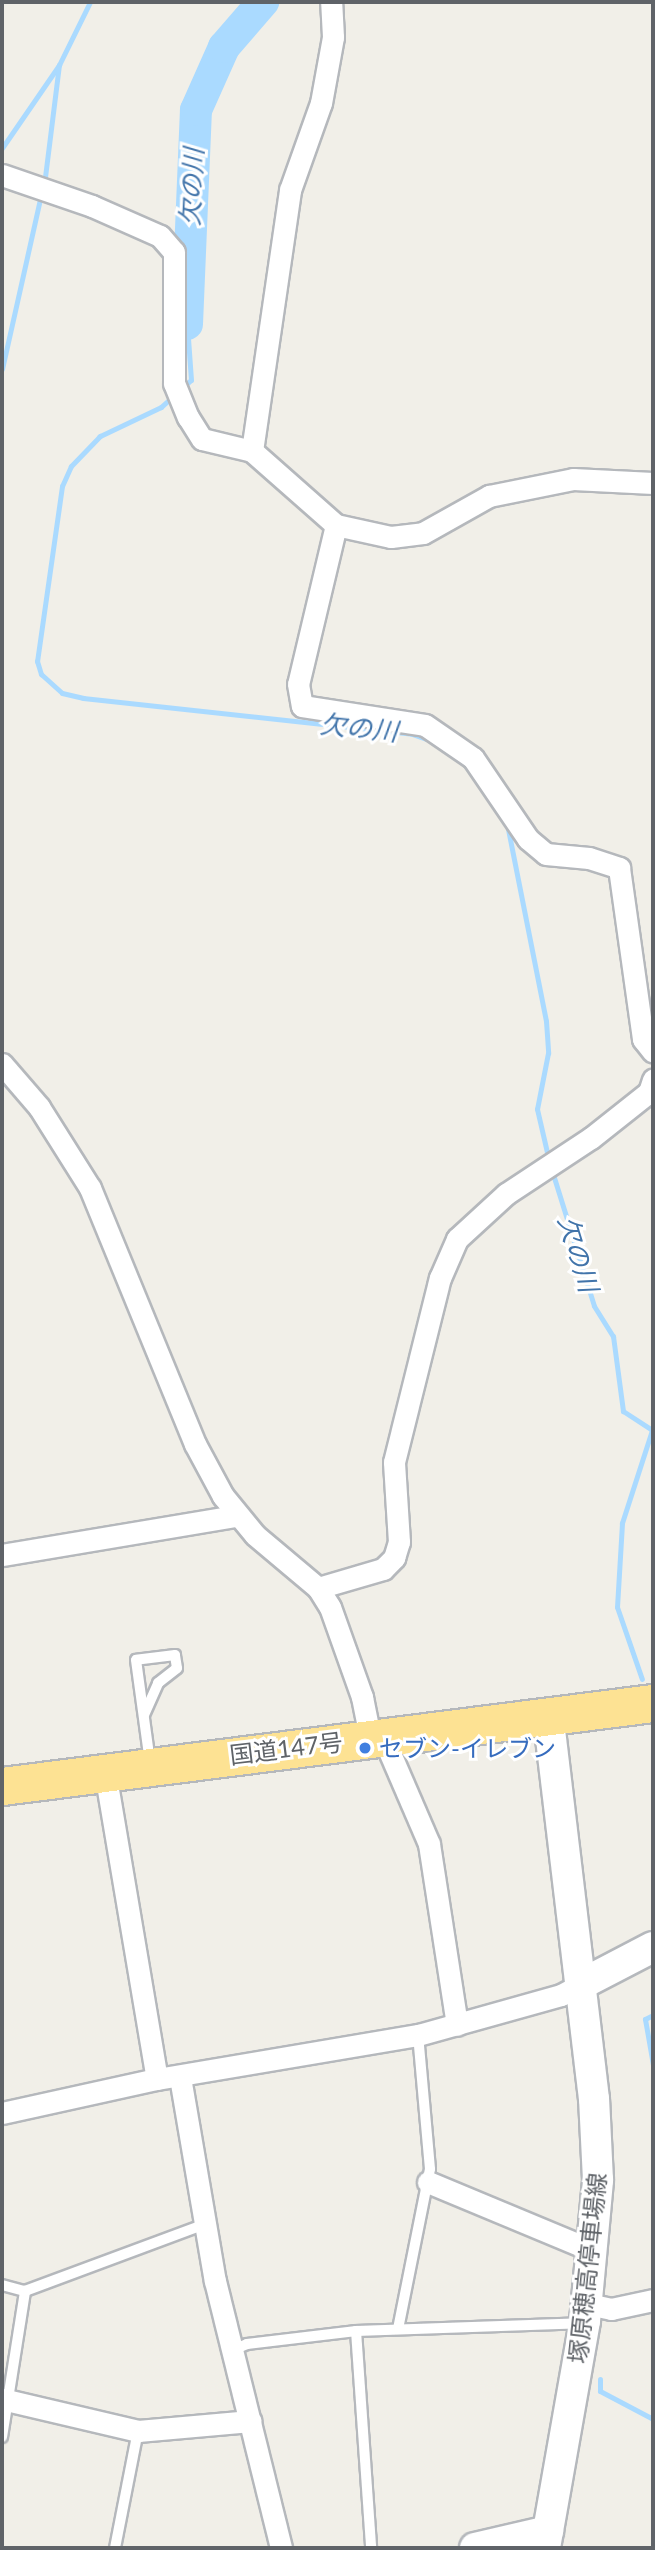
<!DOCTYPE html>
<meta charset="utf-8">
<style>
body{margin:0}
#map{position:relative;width:655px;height:2550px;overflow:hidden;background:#f1efe8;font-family:Lato,"Noto Sans JP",sans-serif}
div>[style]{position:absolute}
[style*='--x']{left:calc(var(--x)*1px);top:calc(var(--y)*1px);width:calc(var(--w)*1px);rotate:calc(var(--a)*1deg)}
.stream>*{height:5px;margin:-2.5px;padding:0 2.5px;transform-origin:2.5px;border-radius:2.5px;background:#aadaff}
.river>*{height:32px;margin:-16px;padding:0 16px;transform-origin:16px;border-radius:16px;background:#aadaff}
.roads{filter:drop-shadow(2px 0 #b5b8bc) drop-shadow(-2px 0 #b5b8bc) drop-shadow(0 2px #b5b8bc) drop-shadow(0 -2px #b5b8bc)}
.lane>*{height:10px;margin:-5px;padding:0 5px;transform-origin:5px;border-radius:5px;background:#fff}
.street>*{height:21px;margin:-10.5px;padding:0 10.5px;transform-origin:10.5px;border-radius:10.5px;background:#fff}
.secondary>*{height:30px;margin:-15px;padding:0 15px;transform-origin:15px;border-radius:15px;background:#fff}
.highway>*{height:37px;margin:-18.5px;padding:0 18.5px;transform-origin:18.5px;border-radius:18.5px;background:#fde293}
.dots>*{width:19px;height:19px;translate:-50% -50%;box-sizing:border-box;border:4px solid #fff;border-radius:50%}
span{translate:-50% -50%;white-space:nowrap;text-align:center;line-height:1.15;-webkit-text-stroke:6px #fff;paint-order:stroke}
.street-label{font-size:24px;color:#5f6368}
.shop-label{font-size:24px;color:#366cbe}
.left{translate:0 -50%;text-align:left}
.water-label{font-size:26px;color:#4174aa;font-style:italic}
.frame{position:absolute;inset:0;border:4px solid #5f6368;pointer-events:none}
</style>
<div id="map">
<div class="stream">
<div style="--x:2;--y:148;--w:101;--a:-55.5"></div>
<div style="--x:59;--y:65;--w:70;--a:-63.8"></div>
<div style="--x:44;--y:185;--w:121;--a:-82.9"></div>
<div style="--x:2;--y:369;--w:179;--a:-77.4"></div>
<div style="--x:182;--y:388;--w:12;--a:-42"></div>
<div style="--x:191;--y:380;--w:56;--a:-94.1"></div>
<div style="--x:172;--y:397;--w:15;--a:138"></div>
<div style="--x:161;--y:407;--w:68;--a:154.6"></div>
<div style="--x:100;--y:436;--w:42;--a:134"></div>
<div style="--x:71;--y:466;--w:22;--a:114"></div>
<div style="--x:62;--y:486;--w:177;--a:98.1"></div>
<div style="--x:37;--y:661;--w:14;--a:73"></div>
<div style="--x:41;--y:674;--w:28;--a:42"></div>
<div style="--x:62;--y:693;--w:22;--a:13"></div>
<div style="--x:83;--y:698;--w:331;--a:6.2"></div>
<div style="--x:412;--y:734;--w:21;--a:19"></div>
<div style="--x:507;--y:824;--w:201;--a:78.8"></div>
<div style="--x:546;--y:1021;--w:32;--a:86"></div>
<div style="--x:548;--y:1053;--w:57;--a:101.1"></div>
<div style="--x:537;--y:1109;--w:53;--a:77"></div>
<div style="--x:552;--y:1171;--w:141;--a:72.7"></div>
<div style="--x:594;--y:1306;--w:36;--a:58"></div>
<div style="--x:613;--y:1336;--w:76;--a:82.4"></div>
<div style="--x:623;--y:1411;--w:35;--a:33"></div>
<div style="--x:652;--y:1430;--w:98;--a:107.9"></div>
<div style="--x:622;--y:1523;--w:84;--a:93.4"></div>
<div style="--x:617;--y:1607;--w:76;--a:70.9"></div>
<div style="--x:653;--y:2015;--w:9;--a:153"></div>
<div style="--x:645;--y:2019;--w:47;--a:80.1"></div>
<div style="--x:600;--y:2379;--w:12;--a:90"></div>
<div style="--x:600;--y:2391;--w:60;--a:27.8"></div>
</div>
<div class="river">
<div style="--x:187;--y:324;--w:214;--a:-87.6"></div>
<div style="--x:196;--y:110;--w:69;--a:-66"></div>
<div style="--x:224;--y:47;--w:60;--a:-49.1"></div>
</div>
<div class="roads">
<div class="lane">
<div style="--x:144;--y:1715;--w:35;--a:-66"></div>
<div style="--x:158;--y:1683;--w:24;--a:-38"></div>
<div style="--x:177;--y:1668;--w:13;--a:-99"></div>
<div style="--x:175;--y:1655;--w:39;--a:173"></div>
<div style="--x:136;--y:1660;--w:103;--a:82.2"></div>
<div style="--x:2;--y:2285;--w:24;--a:15"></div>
<div style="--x:25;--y:2291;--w:192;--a:-20.4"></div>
<div style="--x:398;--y:2329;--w:163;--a:-78.7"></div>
<div style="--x:430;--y:2169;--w:135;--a:-95.1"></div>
<div style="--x:356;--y:2331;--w:218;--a:86"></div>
<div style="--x:233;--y:2350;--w:15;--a:-23"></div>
<div style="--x:247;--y:2344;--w:110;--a:-6.8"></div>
<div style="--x:356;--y:2331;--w:225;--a:-2"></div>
<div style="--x:2;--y:2437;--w:148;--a:-81"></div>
<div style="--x:115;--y:2548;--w:119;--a:-78.9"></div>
</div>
<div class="street">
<div style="--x:2;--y:175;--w:95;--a:19"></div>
<div style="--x:92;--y:206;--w:74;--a:23.8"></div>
<div style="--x:160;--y:236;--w:21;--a:49"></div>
<div style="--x:174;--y:252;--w:131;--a:90"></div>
<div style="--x:174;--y:383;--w:37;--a:68"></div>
<div style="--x:188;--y:417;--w:26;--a:58"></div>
<div style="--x:202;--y:439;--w:51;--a:13.5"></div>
<div style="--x:252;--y:451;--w:112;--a:41.4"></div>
<div style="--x:336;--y:525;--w:56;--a:12.3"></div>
<div style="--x:391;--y:537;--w:32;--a:-7"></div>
<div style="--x:423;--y:533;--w:76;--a:-29.3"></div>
<div style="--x:489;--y:496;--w:86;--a:-11.4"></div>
<div style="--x:573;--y:479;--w:80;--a:2.9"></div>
<div style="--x:252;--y:451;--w:264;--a:-81.7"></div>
<div style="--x:290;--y:190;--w:92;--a:-70.4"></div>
<div style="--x:321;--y:103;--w:67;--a:-79.7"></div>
<div style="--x:333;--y:37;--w:35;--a:-93"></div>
<div style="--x:336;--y:525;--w:163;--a:103.4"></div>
<div style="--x:298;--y:684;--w:22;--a:80"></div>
<div style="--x:302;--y:706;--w:124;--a:8.8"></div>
<div style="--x:425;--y:725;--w:58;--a:34.5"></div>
<div style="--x:473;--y:758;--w:98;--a:55.8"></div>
<div style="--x:528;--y:839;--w:23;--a:40"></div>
<div style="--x:546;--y:854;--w:43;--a:5.3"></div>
<div style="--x:589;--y:858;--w:32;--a:18"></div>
<div style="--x:619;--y:868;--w:173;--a:82"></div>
<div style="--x:643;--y:1039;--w:16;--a:52"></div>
<div style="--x:2;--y:1064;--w:57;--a:49.3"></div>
<div style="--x:39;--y:1107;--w:96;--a:57.8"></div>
<div style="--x:90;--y:1188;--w:277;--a:67.7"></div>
<div style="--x:195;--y:1444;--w:59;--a:61.7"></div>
<div style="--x:223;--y:1496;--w:50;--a:50.6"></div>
<div style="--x:255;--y:1535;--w:82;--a:40.1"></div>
<div style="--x:318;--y:1588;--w:22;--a:58"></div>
<div style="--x:330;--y:1607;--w:96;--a:70.4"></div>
<div style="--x:362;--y:1697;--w:41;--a:78.7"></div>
<div style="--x:2;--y:1555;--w:237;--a:-9.5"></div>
<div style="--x:318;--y:1588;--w:68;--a:-16.3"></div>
<div style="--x:383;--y:1569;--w:16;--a:-45"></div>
<div style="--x:394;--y:1558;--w:17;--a:-73"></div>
<div style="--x:399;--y:1542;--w:80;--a:-93.6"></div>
<div style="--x:394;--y:1462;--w:190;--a:-76"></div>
<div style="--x:440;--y:1278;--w:43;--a:-66.4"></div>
<div style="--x:457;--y:1239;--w:67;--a:-42.6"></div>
<div style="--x:506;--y:1194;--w:102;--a:-33.4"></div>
<div style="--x:591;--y:1138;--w:74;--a:-38.4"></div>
<div style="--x:649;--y:1092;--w:13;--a:-72"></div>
<div style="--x:383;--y:1737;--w:116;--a:66.7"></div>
<div style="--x:429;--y:1844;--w:183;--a:81.2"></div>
<div style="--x:105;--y:1772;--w:311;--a:80.4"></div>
<div style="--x:180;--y:2077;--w:207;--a:80.3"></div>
<div style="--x:215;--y:2281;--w:275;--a:76.1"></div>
<div style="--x:2;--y:2113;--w:159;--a:-12.4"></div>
<div style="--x:157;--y:2079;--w:265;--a:-9.6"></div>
<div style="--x:418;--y:2035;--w:148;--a:-15.6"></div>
<div style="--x:561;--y:1995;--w:21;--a:-28"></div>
<div style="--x:428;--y:2182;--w:180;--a:22.6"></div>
<div style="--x:588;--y:2304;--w:24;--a:12"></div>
<div style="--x:611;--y:2309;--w:43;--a:-12.1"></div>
<div style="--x:2;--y:2399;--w:140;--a:13.2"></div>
<div style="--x:138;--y:2431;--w:113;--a:-5.1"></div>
</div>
<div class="secondary">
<div style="--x:580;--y:1985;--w:82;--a:-27.5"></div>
<div style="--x:475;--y:2548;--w:75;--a:-13.1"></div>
<div style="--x:545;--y:2548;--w:230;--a:-80"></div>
<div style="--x:585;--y:2321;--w:142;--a:-84.7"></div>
<div style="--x:598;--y:2180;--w:81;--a:-92.8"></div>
<div style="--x:594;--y:2099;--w:386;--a:-96.8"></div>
</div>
<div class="highway">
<div style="--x:2;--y:1786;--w:656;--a:-7.27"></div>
</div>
</div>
<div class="dots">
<div style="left:365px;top:1748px;background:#3f7fe0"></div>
</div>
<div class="street-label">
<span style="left:286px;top:1748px;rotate:-7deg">国道147号</span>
<span style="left:587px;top:2268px;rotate:-84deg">塚原穂高停車場線</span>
</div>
<div class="shop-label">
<span class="left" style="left:379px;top:1748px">セブン-イレブン</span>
</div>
<div class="water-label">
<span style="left:192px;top:187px;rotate:-87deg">欠の川</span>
<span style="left:359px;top:728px;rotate:6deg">欠の川</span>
<span style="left:578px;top:1254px;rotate:73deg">欠の川</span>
</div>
<div class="frame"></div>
</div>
